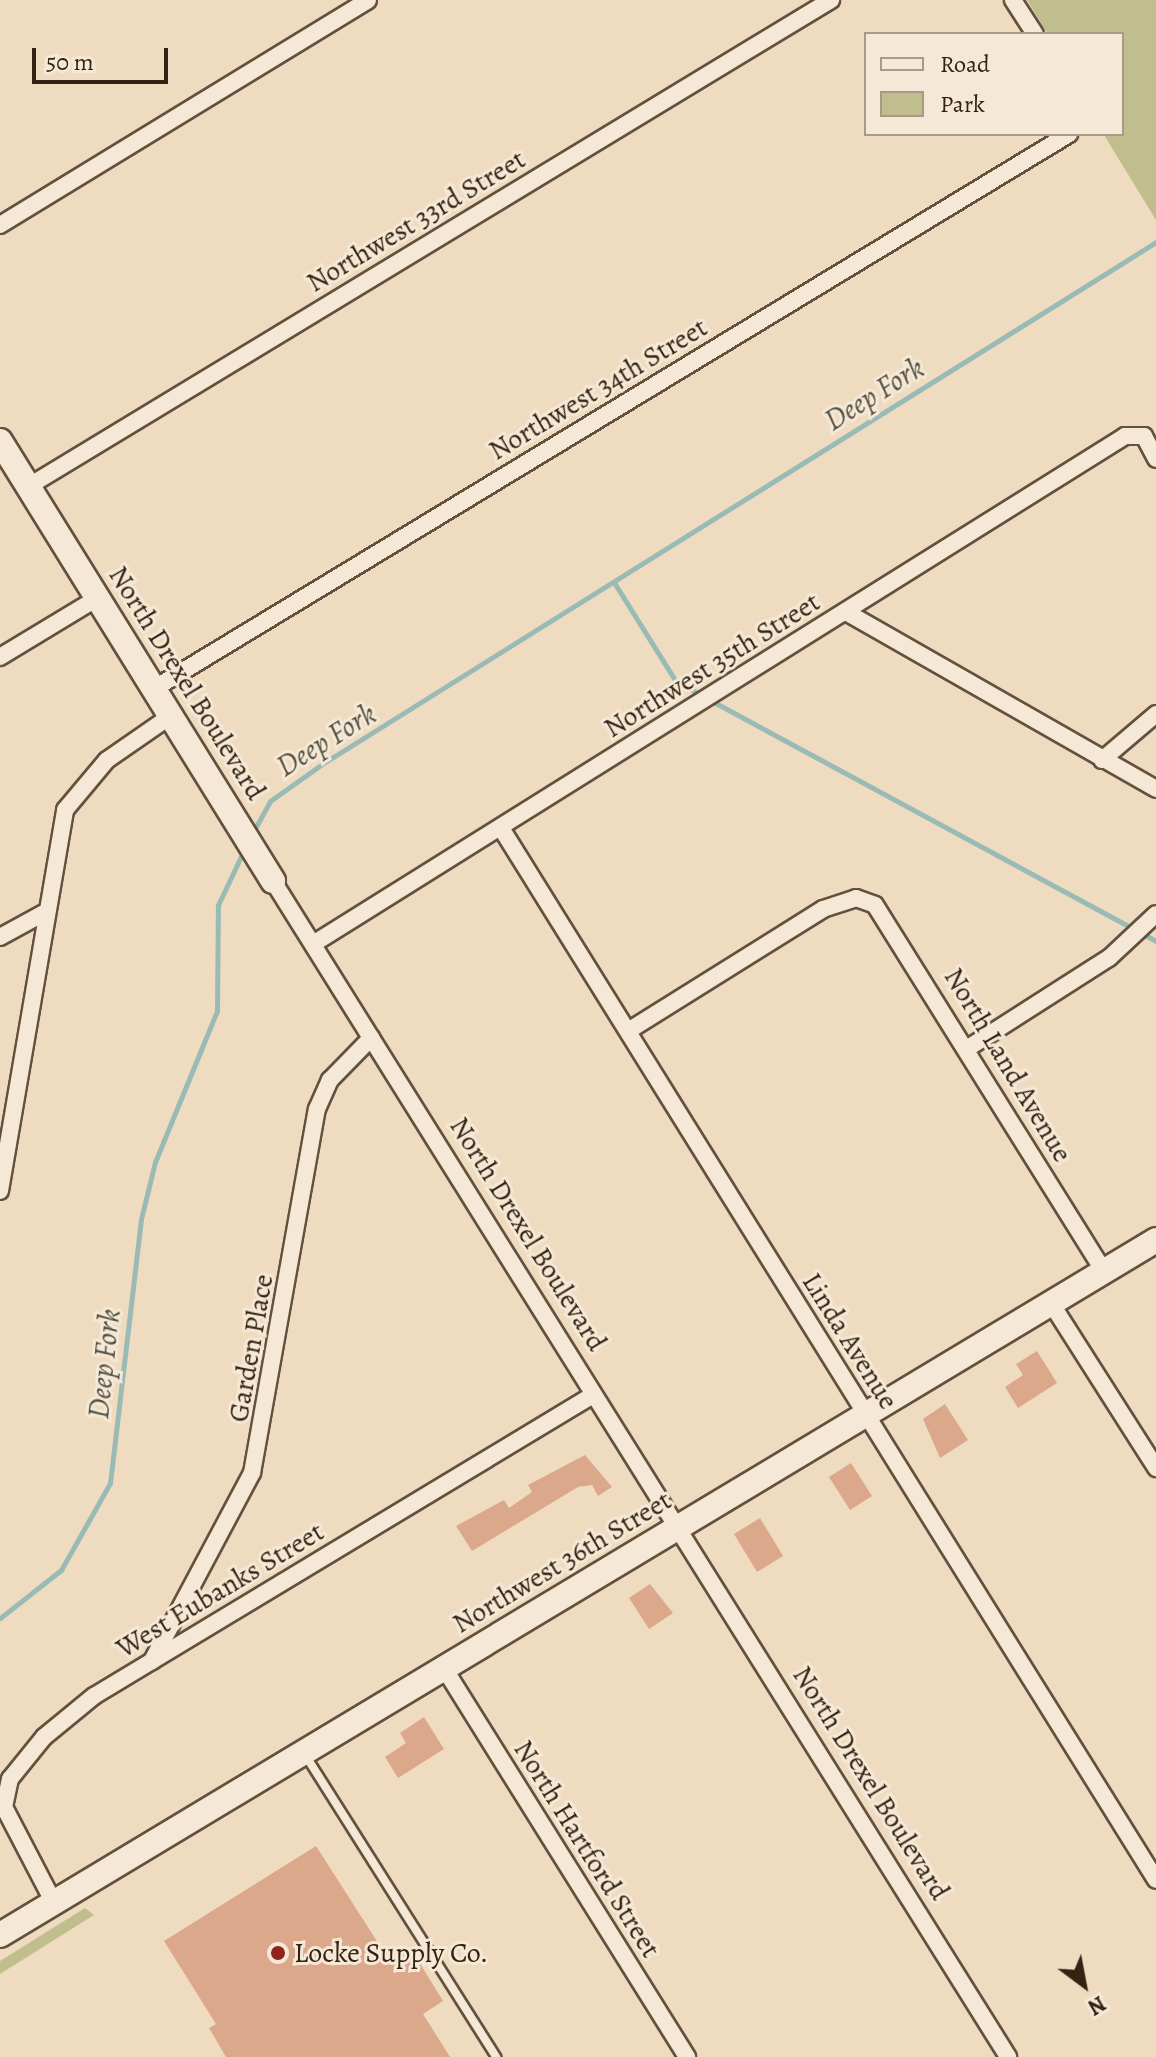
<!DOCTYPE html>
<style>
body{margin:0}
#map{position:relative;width:1156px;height:2057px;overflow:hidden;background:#efdcc0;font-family:Alegreya,serif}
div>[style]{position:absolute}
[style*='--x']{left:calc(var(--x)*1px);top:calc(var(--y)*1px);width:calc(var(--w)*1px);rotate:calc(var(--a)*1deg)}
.green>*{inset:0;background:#c0be8d}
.stream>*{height:5px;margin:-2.5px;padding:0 2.5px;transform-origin:2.5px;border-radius:2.5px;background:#9abbb5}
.building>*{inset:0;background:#dba88c}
.roads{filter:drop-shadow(2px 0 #63513e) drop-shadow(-2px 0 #63513e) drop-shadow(0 2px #63513e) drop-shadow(0 -2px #63513e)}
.lane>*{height:8px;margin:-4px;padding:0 4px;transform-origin:4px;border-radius:4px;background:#f5e8d6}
.street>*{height:16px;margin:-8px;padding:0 8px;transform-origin:8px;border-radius:8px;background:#f5e8d6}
.secondary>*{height:24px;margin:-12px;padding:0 12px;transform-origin:12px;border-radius:12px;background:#f5e8d6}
.dots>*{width:22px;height:22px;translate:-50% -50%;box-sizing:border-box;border:4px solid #f5e8d6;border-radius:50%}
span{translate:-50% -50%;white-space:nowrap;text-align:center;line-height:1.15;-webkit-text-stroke:6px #f5e8d6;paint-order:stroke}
.street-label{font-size:28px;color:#342312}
.poi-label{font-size:28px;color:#342312}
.left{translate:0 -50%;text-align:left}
.water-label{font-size:30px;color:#535143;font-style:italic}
.legend{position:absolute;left:864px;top:32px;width:260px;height:104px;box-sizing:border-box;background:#f5e8d6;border:2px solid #a89988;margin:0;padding:10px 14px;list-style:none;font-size:24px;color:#342312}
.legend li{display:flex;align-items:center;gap:16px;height:40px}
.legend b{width:40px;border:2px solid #a89988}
.north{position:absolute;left:1044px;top:1945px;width:80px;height:80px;-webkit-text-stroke:6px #f5e8d6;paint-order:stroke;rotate:148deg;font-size:22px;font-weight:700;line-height:32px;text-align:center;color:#342312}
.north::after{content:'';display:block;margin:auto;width:28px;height:36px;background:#342312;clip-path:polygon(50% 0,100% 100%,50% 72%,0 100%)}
.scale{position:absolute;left:32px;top:48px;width:136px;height:36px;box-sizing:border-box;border:4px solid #342312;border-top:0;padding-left:10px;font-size:24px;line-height:28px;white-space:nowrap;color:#342312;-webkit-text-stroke:6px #f5e8d6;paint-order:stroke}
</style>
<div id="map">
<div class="green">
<div style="clip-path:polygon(1027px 0,1156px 0,1156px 220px,1104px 135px,1122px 134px,1122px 34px,1048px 34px)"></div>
<div style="clip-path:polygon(85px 1908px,94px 1915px,0 1974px,0 1961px)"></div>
</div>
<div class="stream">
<div style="--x:615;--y:584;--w:113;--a:58"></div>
<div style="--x:675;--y:680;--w:30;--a:30"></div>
<div style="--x:710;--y:700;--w:507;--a:28.38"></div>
<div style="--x:253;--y:832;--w:35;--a:-61"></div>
<div style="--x:270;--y:801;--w:64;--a:-35.4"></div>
<div style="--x:322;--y:764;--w:984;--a:-32.04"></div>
<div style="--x:0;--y:1618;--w:78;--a:-38.2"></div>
<div style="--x:61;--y:1570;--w:100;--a:-60.6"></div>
<div style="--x:110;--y:1483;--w:266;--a:-83.3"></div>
<div style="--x:141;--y:1219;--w:59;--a:-76.2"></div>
<div style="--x:155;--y:1162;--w:163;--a:-67.7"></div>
<div style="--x:217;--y:1011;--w:106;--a:-89.5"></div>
<div style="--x:218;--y:905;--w:63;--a:-64.7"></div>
</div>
<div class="building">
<div style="clip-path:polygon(1037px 1351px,1057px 1383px,1018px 1408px,1005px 1387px,1023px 1375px,1016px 1364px)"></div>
<div style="clip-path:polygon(945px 1404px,968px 1440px,940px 1458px,923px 1419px)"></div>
<div style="clip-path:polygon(585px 1455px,612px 1487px,598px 1496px,592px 1485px,578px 1487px,472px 1551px,456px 1526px,504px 1500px,509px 1508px,532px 1492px,528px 1485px)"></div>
<div style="clip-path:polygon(851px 1463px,872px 1496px,850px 1510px,829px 1477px)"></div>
<div style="clip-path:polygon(760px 1518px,783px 1556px,757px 1572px,734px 1534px)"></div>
<div style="clip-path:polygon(650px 1584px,673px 1613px,649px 1629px,629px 1598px)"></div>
<div style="clip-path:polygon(424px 1717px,444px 1749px,398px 1778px,385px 1757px,406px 1743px,400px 1733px)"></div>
<div style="clip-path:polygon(316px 1846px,389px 1960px,410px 1947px,443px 2001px,423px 2014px,450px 2057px,226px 2057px,209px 2028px,216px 2024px,164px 1941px)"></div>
</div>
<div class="roads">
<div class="lane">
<div style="--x:304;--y:1753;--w:360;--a:57.7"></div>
</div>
<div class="street">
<div style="--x:1013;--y:0;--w:40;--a:57.1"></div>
<div style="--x:0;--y:225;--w:431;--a:-31.4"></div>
<div style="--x:29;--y:486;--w:938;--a:-31.22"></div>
<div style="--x:846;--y:612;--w:357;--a:29.7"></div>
<div style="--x:0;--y:657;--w:116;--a:-31.2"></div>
<div style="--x:155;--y:688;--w:1069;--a:-31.22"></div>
<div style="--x:1102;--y:760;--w:71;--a:-40.4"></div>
<div style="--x:501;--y:828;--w:1239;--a:58.09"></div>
<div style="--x:273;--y:881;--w:1387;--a:57.99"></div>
<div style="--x:0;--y:937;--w:50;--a:-28.6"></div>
<div style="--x:313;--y:944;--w:958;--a:-32.03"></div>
<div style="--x:1125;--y:436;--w:19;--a:0"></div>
<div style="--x:1144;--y:436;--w:26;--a:62"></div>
<div style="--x:628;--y:1031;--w:230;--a:-32"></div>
<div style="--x:823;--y:909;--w:35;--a:-18"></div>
<div style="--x:856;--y:898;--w:20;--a:20"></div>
<div style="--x:875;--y:905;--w:433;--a:58"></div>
<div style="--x:968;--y:1048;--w:167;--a:-32.6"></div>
<div style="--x:1109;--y:958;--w:64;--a:-43.1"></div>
<div style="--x:0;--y:1191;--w:387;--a:-80.3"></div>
<div style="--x:65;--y:810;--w:65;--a:-50"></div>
<div style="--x:107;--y:760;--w:79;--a:-34.7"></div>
<div style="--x:1051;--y:1303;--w:196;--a:57.5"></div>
<div style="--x:152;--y:1661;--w:213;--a:-62"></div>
<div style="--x:252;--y:1473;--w:370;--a:-79.9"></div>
<div style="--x:317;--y:1109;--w:32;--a:-66"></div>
<div style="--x:330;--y:1080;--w:59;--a:-45.7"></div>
<div style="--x:444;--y:1668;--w:459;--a:58"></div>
<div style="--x:54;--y:1903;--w:108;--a:-117.5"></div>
<div style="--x:4;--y:1807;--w:29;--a:-78"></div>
<div style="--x:10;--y:1779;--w:54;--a:-51"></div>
<div style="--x:44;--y:1737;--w:65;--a:-39.4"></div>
<div style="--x:94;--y:1696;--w:583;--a:-31.1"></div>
</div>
<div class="secondary">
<div style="--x:0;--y:441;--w:518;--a:58.18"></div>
<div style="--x:0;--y:1935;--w:1349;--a:-31.01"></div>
</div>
</div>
<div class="dots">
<div style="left:278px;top:1953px;background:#8f2418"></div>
</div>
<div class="street-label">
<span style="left:416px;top:221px;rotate:-31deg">Northwest 33rd Street</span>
<span style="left:598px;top:389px;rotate:-31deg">Northwest 34th Street</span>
<span style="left:712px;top:665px;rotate:-32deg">Northwest 35th Street</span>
<span style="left:187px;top:683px;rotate:58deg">North Drexel Boulevard</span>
<span style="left:1008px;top:1065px;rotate:59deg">North Land Avenue</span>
<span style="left:528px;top:1234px;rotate:58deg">North Drexel Boulevard</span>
<span style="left:850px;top:1341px;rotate:58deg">Linda Avenue</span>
<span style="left:251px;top:1348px;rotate:-80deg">Garden Place</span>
<span style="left:562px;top:1562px;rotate:-31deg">Northwest 36th Street</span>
<span style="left:220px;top:1590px;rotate:-31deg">West Eubanks Street</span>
<span style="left:871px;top:1783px;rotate:58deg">North Drexel Boulevard</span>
<span style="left:587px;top:1849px;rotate:58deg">North Hartford Street</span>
</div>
<div class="poi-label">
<span class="left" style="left:294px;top:1953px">Locke Supply Co.</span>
</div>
<div class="water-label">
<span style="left:874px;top:394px;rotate:-32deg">Deep Fork</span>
<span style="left:326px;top:740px;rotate:-32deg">Deep Fork</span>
<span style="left:104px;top:1364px;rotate:-84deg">Deep Fork</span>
</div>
<ul class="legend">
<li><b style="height:10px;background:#f5e8d6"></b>Road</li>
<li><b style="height:22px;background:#c0be8d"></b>Park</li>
</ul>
<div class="north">N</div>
<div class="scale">50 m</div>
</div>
